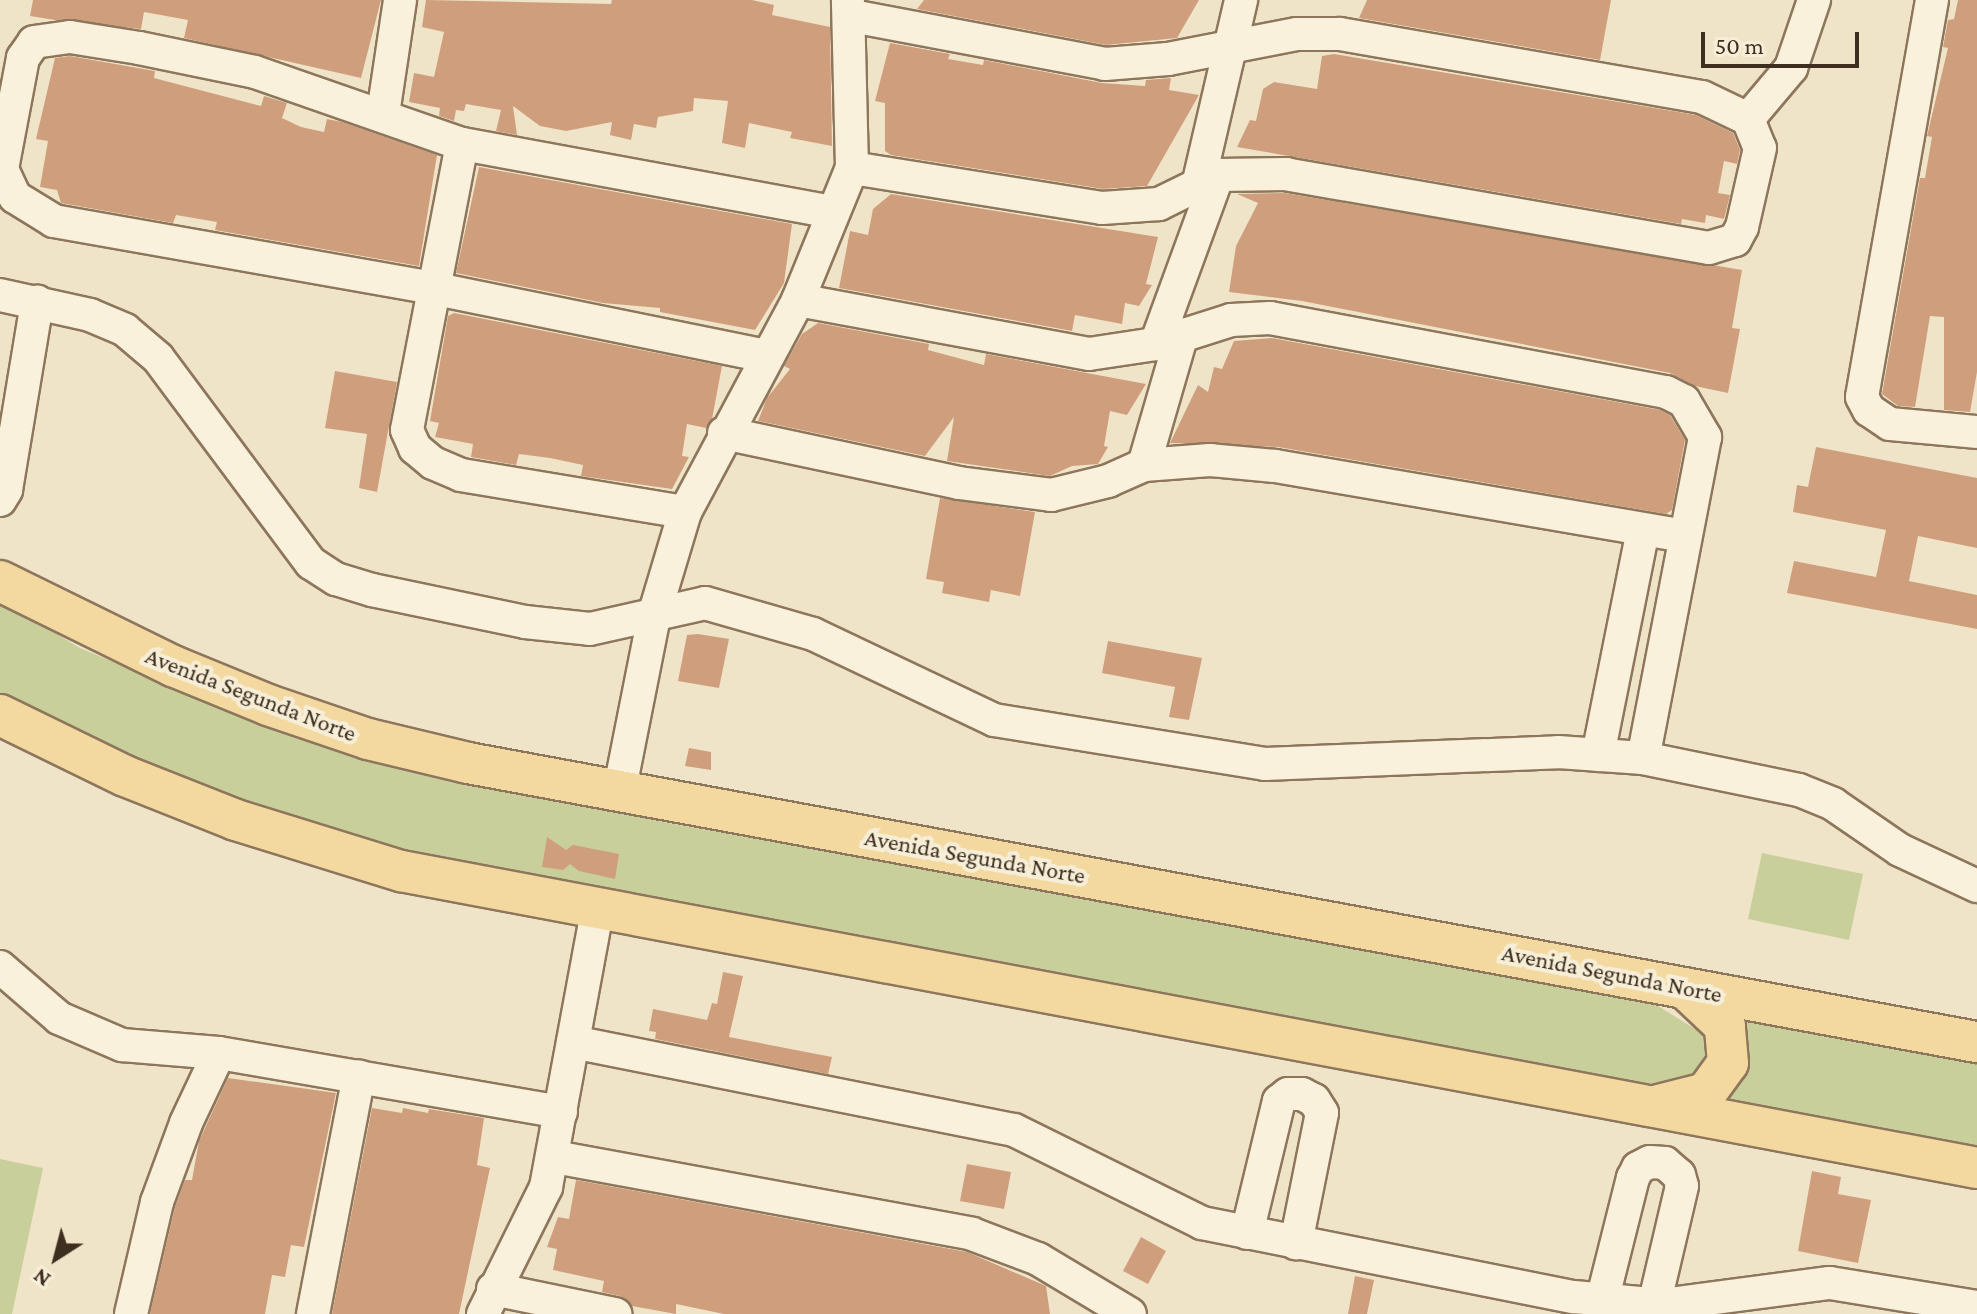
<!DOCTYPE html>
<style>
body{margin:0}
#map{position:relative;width:1977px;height:1314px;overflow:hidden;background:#f0e4c8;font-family:"Crimson Pro",serif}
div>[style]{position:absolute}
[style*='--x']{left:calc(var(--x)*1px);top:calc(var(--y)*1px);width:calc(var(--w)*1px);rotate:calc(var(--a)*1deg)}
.green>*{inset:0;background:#c9cf9b}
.building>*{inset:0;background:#cf9f7d}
.roads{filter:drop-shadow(2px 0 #8d765c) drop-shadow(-2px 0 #8d765c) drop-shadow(0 2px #8d765c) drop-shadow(0 -2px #8d765c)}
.minor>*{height:32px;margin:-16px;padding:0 16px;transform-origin:16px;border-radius:16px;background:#faf1dc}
.major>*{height:40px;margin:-20px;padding:0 20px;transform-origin:20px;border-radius:20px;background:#f3d9a0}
span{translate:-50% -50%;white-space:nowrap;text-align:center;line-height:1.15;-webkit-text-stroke:8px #f7eed8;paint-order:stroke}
.street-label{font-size:24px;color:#3d2e20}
.north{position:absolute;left:16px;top:1218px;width:80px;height:80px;-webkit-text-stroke:6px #f7eed8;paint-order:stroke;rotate:216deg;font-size:22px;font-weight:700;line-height:32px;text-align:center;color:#3d2e20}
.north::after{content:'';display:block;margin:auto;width:28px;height:36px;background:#3d2e20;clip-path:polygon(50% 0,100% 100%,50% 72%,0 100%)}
.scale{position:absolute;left:1701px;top:32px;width:158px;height:36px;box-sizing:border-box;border:4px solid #3d2e20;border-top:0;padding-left:10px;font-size:24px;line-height:28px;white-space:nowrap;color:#3d2e20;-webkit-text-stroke:6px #f7eed8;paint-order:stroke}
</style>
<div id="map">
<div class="green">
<div style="clip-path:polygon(0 600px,80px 648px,233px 712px,392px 759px,663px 822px,1650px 1001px,1700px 1032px,1714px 1056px,1703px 1081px,1663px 1095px,424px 866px,144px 768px,0 693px)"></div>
<div style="clip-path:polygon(1762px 853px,1863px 874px,1849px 940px,1748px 919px)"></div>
<div style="clip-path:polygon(1731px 1018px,1977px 1063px,1977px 1152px,1719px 1106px,1748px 1047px)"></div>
<div style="clip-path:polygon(0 1159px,43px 1168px,12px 1314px,0 1314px)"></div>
</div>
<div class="building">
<div style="clip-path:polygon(33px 0,381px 0,361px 78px,184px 38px,188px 20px,144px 12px,141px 29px,55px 20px,30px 16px)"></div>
<div style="clip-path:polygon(426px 0,611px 4px,612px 0,752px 0,774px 5px,772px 15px,830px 27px,832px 146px,790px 138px,792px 132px,749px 123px,745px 148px,722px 143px,728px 101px,694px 98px,693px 111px,658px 117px,656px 128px,634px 124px,631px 140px,610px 135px,612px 122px,566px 131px,540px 126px,513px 106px,517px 135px,496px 131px,501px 110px,466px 104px,464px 111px,456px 110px,454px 121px,439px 116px,440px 108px,409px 102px,414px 73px,434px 77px,444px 32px,422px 27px)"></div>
<div style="clip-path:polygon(924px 0,1199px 0,1177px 38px,1106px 45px,917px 9px)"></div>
<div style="clip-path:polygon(1367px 0,1611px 0,1600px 60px,1359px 18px)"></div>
<div style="clip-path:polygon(1958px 0,1977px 0,1977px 372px,1970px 412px,1944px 410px,1944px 317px,1930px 316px,1915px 407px,1898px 406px,1882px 394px,1920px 178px,1925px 178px,1932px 137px,1927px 136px,1948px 48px,1943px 47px,1948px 20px,1954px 19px)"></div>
<div style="clip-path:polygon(890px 43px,950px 54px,948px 59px,983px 65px,984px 60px,1102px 83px,1145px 86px,1146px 80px,1171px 78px,1169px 90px,1199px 95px,1147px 186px,1103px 189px,891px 155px,885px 151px,885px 103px,875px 101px)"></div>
<div style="clip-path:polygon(1334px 54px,1696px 115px,1733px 133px,1740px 150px,1737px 164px,1724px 161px,1718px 193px,1730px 195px,1724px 219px,1706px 215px,1705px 223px,1682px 219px,1681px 224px,1237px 147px,1250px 120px,1256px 121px,1263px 89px,1274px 82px,1317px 89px,1322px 56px)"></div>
<div style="clip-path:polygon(70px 56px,155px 71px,154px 78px,261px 106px,264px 96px,287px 103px,282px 118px,301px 127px,324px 132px,327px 119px,342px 122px,437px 155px,419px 266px,215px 230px,217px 222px,176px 215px,173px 223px,61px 203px,57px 190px,40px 187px,48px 141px,36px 139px,55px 58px)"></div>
<div style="clip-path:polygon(479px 167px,792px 224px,784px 283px,755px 330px,660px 312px,660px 308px,603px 303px,456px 273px)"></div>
<div style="clip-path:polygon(1285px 193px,1742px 270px,1732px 328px,1740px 329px,1728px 393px,1695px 386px,1670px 373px,1302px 301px,1229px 292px,1236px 246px,1258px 203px,1237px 194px)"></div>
<div style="clip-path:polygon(891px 194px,1158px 237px,1146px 284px,1152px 285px,1139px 306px,1125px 303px,1122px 324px,1075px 315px,1072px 331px,839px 288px,850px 231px,868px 235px,873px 209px)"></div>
<div style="clip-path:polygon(454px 313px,722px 366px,712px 419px,706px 428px,687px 424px,682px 456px,689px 457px,672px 489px,581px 476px,583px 465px,550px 458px,519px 454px,516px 465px,471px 457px,473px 444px,435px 437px,439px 423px,430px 421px,448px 316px)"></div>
<div style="clip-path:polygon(818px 323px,929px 344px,928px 350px,984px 365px,986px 354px,1146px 384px,1127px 415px,1110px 411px,1104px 446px,1108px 447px,1098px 464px,1072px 466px,1050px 476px,947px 461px,954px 417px,925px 456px,758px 421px,767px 398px,790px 369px,784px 366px,802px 334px)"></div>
<div style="clip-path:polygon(1272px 338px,1660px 410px,1670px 415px,1685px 440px,1672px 510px,1666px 514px,1278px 447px,1170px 443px,1198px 385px,1208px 392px,1214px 367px,1222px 369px,1234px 341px)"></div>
<div style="clip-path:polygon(335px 371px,397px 382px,377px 492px,359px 488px,367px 434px,325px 428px)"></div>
<div style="clip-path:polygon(1816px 447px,1977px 478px,1977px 548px,1918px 536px,1909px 581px,1977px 595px,1977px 629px,1787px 593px,1794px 561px,1876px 577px,1886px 530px,1793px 512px,1797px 485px,1808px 487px)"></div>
<div style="clip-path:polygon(940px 498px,1035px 512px,1020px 596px,991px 590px,989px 602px,942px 593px,944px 582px,926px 579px)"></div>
<div style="clip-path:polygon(698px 634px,729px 639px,719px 688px,678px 681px,687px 635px)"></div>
<div style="clip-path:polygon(1108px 641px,1202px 658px,1189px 720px,1169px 717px,1175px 687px,1102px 673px)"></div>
<div style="clip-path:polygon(689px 748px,711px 752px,711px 770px,685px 766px)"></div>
<div style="clip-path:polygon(547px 837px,566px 850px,573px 845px,619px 854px,615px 879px,579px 871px,570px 864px,563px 870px,542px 867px)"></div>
<div style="clip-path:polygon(723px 972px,743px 976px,729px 1037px,832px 1057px,828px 1074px,655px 1039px,656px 1032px,649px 1031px,653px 1009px,707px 1020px,712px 1003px,717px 1004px)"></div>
<div style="clip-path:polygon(228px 1078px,336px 1093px,304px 1247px,291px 1245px,285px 1277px,272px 1275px,265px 1314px,150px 1314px,175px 1207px,185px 1180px,192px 1180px,199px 1141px)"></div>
<div style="clip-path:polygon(372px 1108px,402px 1113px,403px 1108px,428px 1113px,429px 1109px,484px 1118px,477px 1165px,490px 1168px,459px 1314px,332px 1314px)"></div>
<div style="clip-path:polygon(967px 1164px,1011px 1172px,1004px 1209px,960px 1201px)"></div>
<div style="clip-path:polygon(1812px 1171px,1841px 1177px,1838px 1194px,1871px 1200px,1858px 1263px,1798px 1251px)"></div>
<div style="clip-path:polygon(576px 1180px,967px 1252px,1046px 1286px,1050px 1314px,724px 1314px,676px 1304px,676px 1314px,632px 1306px,620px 1296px,602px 1292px,604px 1281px,553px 1270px,557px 1249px,547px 1247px,558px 1217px,569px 1219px)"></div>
<div style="clip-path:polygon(1141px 1237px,1166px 1251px,1148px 1284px,1123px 1271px)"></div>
<div style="clip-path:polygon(1355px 1276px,1374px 1280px,1367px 1314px,1348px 1314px)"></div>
</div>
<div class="roads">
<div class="minor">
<div style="--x:1932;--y:0;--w:403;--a:100"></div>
<div style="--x:1862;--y:397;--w:15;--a:62"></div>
<div style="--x:1869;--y:410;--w:25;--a:34"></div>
<div style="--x:1890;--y:424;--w:87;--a:5.3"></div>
<div style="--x:852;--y:16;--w:258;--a:10.7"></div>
<div style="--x:1105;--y:64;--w:63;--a:-4.5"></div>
<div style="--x:1168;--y:59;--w:131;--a:-11"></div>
<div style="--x:1297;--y:34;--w:43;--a:0"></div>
<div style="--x:1340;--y:34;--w:367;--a:9.9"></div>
<div style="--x:1702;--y:97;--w:51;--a:25.6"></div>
<div style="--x:1748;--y:119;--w:31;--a:68"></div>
<div style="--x:1760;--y:148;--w:81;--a:102.8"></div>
<div style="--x:1742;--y:227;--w:15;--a:118"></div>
<div style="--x:1735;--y:240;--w:27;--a:163"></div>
<div style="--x:1709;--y:248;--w:428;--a:-170.1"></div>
<div style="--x:1287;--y:174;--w:69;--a:179.2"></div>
<div style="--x:1218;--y:175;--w:66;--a:153.8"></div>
<div style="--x:1159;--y:204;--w:57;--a:176"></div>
<div style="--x:1102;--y:208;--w:253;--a:-170.9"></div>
<div style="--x:383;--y:114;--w:115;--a:-81.5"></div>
<div style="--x:1748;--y:119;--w:67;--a:-49.9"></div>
<div style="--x:1791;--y:68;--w:72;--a:-71.3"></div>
<div style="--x:462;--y:144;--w:291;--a:100.9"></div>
<div style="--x:407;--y:430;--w:20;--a:66"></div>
<div style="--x:415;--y:448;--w:23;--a:40"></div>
<div style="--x:433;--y:463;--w:30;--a:23"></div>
<div style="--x:461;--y:475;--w:227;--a:9.4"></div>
<div style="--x:1199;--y:181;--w:186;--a:-76.9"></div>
<div style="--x:0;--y:295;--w:92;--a:12.5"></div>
<div style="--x:90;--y:315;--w:38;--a:23"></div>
<div style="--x:125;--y:330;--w:43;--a:40.3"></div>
<div style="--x:158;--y:358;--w:256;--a:53.3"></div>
<div style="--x:311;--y:563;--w:30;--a:33"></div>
<div style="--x:336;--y:579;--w:38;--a:17"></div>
<div style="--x:372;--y:590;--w:156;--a:11.8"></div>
<div style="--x:525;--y:622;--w:65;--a:6.1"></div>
<div style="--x:590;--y:629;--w:118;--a:-12.7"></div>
<div style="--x:705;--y:603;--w:112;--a:16"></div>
<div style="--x:813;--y:634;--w:200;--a:25.4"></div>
<div style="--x:994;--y:720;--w:275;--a:9.2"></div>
<div style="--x:1265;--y:764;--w:293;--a:-2.3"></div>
<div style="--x:1558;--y:752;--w:85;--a:4"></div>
<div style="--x:1643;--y:758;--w:159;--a:11.6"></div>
<div style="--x:1799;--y:790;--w:37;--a:22"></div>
<div style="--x:1833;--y:804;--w:81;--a:34.5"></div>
<div style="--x:1900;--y:850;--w:85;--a:25.1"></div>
<div style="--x:798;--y:300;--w:296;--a:10.5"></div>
<div style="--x:1089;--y:354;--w:68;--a:-8.5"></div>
<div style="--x:1156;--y:344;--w:79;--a:-17.7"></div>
<div style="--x:1231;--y:320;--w:39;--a:-3"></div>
<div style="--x:1270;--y:318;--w:403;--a:10.6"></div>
<div style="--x:1666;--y:392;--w:20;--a:27"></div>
<div style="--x:1684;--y:401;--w:42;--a:59.7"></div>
<div style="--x:1705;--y:437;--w:327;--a:100.9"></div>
<div style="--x:1156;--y:344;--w:180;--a:-69.9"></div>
<div style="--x:766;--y:356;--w:340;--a:-168.5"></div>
<div style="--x:433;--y:288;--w:385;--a:-170"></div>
<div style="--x:54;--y:221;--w:46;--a:-148.4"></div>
<div style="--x:15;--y:197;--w:31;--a:-115"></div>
<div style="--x:2;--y:169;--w:113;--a:-79.3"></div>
<div style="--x:23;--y:58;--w:19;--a:-55"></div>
<div style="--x:34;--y:42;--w:36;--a:-8"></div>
<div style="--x:70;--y:37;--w:70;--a:9.1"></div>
<div style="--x:139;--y:48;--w:118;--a:11.7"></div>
<div style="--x:255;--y:72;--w:219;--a:19.2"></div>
<div style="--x:462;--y:144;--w:377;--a:10.4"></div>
<div style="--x:724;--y:433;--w:240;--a:12"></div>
<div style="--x:959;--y:483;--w:93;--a:7.4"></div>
<div style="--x:1051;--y:495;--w:59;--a:-13.8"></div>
<div style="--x:1108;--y:481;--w:39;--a:-24"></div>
<div style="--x:1144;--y:465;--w:66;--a:-4.3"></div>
<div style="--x:1210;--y:460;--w:65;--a:5.3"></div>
<div style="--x:1275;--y:466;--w:415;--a:9.7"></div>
<div style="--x:1144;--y:465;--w:136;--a:-73.8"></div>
<div style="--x:0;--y:500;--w:12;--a:-59"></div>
<div style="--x:6;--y:490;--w:191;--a:-80.6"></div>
<div style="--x:1598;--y:755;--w:230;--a:-78.7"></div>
<div style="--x:619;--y:793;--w:185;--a:-78.8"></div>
<div style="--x:655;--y:612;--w:104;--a:-73.3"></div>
<div style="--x:685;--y:512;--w:240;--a:-61.9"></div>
<div style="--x:798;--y:300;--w:143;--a:-67.8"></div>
<div style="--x:852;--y:168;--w:168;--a:-91.4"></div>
<div style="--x:0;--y:967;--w:78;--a:40.8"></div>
<div style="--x:59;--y:1018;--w:69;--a:23.2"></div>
<div style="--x:122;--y:1045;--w:97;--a:4.7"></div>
<div style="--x:219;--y:1053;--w:347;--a:9.8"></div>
<div style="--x:573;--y:1042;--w:450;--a:11.3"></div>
<div style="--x:1014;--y:1130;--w:210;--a:26.3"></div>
<div style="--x:1202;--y:1223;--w:379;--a:11.3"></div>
<div style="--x:1574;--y:1297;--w:88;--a:5.2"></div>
<div style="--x:1662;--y:1305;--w:169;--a:-7.5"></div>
<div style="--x:1830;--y:1283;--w:149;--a:9.3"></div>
<div style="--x:554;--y:1157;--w:425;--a:10.4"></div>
<div style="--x:972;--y:1234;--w:71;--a:20.7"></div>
<div style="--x:1038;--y:1259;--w:107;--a:30.9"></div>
<div style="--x:1247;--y:1233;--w:136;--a:-76.4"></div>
<div style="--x:1279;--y:1101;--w:11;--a:-38"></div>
<div style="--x:1288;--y:1094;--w:14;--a:0"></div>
<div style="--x:1302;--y:1094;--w:13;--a:27"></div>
<div style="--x:1314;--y:1100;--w:15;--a:58"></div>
<div style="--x:1322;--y:1113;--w:133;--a:101.3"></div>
<div style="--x:493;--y:1289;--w:125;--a:11.6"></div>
<div style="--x:1602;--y:1301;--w:127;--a:-75.9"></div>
<div style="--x:1633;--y:1178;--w:11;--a:-63"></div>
<div style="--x:1638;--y:1168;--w:13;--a:-27"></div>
<div style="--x:1650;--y:1162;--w:15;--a:4"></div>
<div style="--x:1665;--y:1163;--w:18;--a:41"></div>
<div style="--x:1679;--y:1175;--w:11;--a:75"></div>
<div style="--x:1682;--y:1186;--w:122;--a:103.2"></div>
<div style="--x:131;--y:1314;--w:115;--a:-76.9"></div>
<div style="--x:157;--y:1202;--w:84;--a:-69.8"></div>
<div style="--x:186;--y:1123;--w:77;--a:-64.8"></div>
<div style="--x:313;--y:1314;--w:242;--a:-79.1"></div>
<div style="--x:483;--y:1314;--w:142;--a:-63.6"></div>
<div style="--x:546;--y:1187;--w:280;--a:-79.5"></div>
</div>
<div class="major">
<div style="--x:0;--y:581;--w:193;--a:26.2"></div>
<div style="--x:173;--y:666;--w:103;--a:22.3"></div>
<div style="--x:268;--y:705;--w:106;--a:18.8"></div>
<div style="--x:368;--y:739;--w:103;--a:13.5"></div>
<div style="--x:468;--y:763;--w:1535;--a:10.48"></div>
<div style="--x:0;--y:715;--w:139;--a:26"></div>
<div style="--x:125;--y:776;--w:119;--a:21.6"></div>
<div style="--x:236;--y:820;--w:173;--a:17.2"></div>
<div style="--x:401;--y:871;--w:1604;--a:10.67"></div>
<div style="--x:1659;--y:1105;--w:49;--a:-14.3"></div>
<div style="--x:1706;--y:1093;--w:37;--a:-54"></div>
<div style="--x:1728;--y:1063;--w:37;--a:-95"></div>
<div style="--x:1725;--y:1026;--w:55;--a:-136.5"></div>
</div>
</div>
<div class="street-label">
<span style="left:251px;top:694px;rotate:21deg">Avenida Segunda Norte</span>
<span style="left:975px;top:856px;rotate:10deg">Avenida Segunda Norte</span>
<span style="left:1612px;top:973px;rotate:11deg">Avenida Segunda Norte</span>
</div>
<div class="north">N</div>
<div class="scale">50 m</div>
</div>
